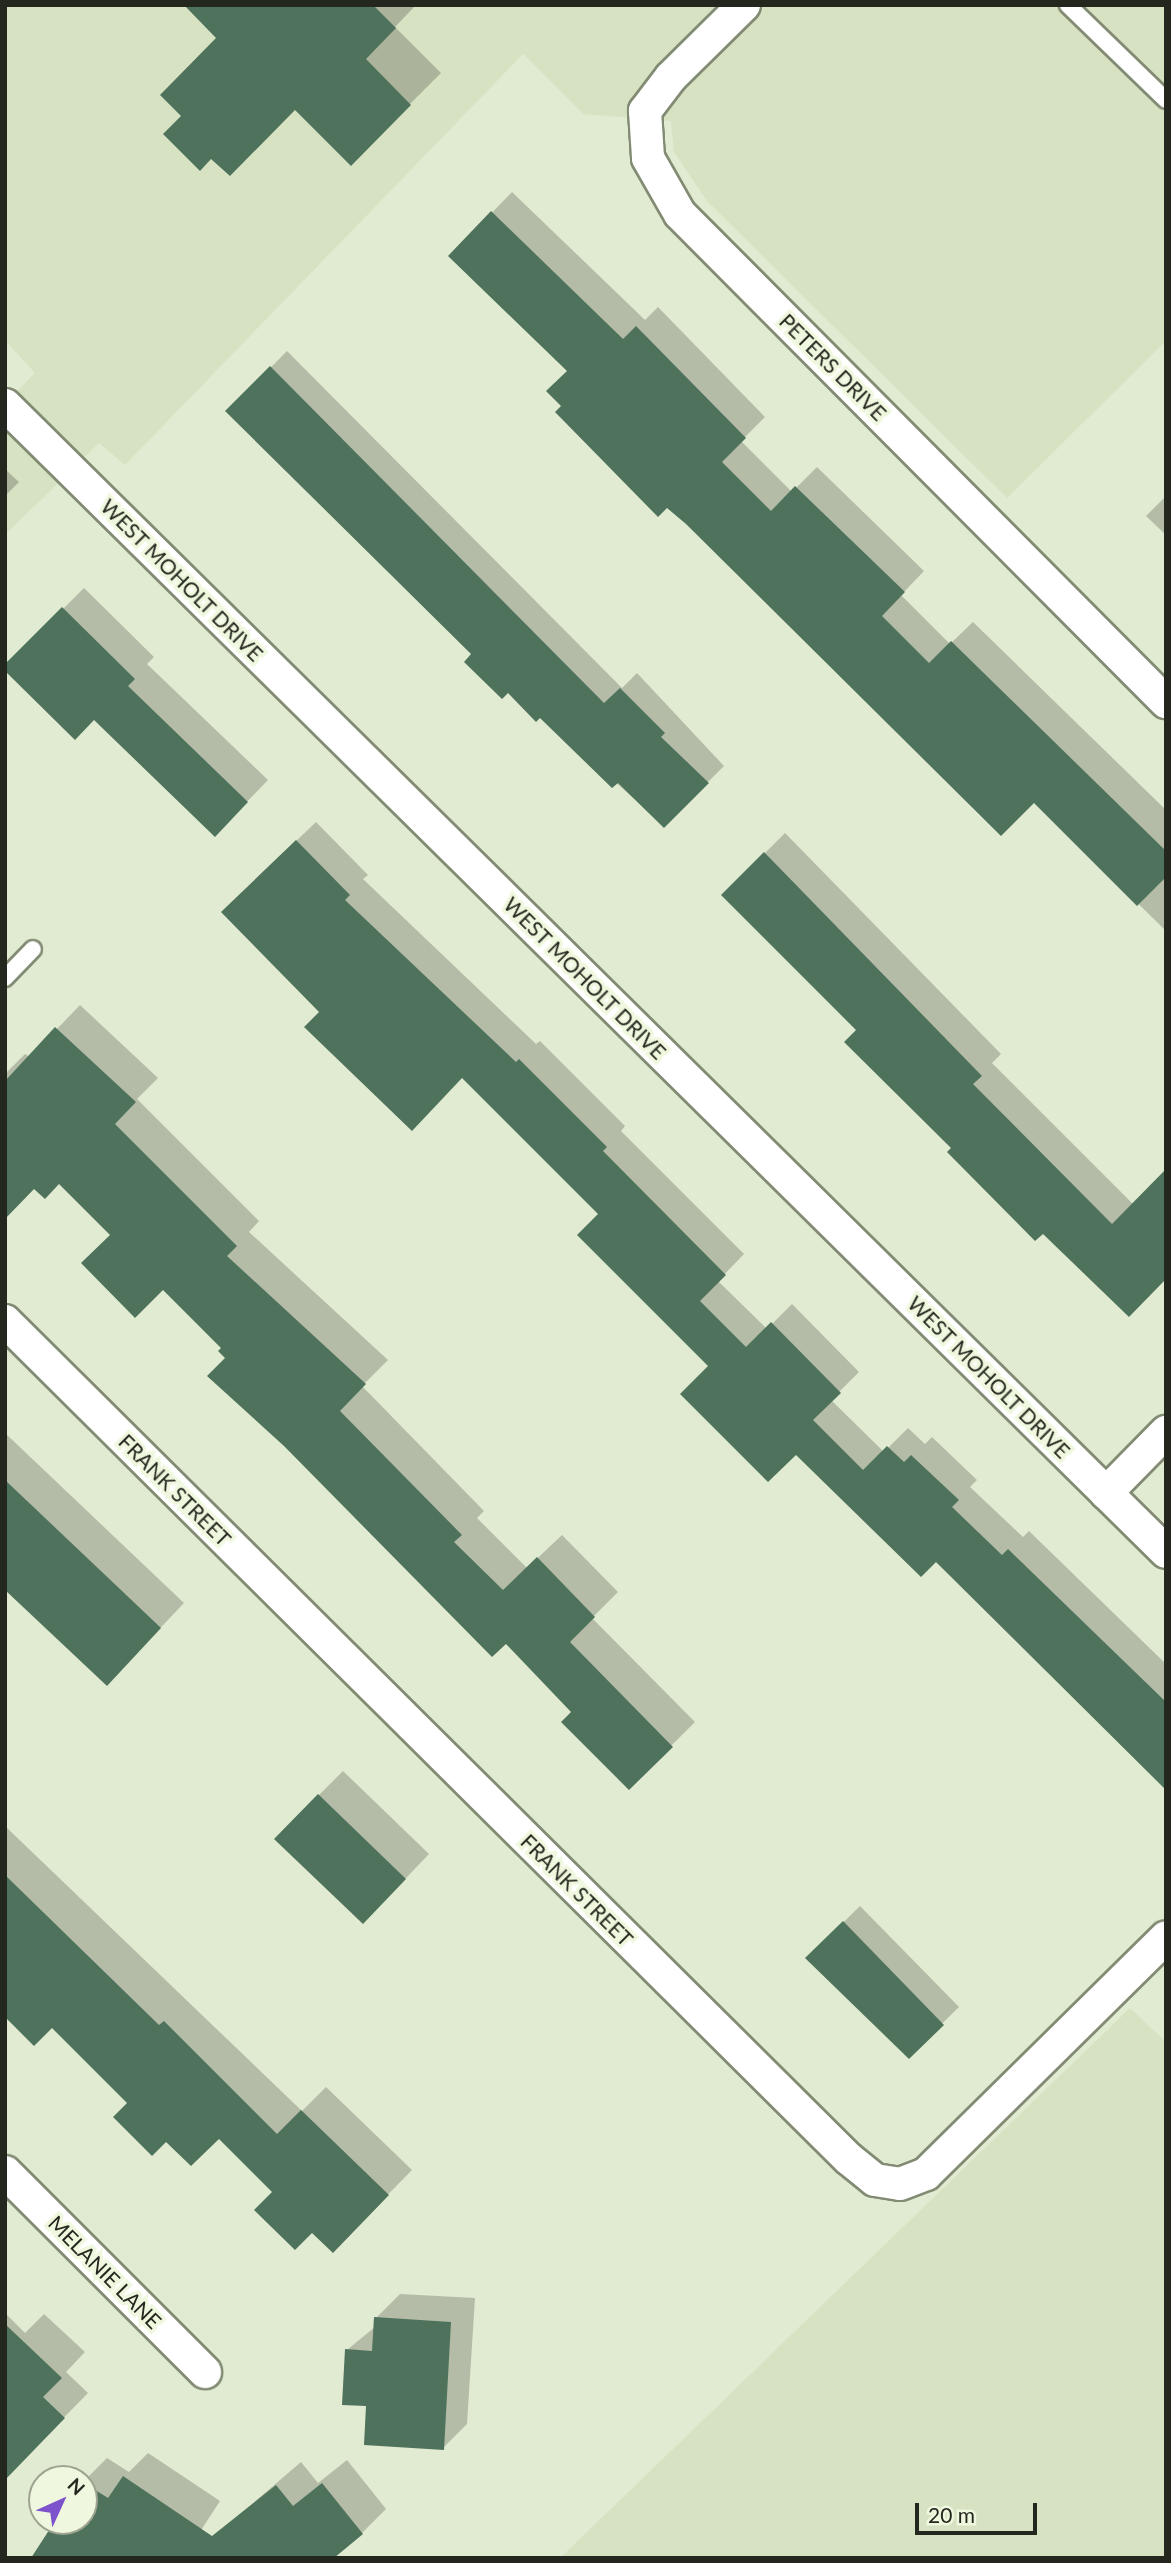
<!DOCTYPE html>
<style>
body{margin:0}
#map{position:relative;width:1171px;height:2563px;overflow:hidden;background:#e1ebd1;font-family:Lato,sans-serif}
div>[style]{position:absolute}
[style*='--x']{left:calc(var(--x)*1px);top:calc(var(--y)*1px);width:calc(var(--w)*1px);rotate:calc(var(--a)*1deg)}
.built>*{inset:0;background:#d6e2c1}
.shadow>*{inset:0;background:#0003}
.building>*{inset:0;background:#4e725c}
.roads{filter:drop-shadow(2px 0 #828b73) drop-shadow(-2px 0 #828b73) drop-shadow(0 2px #828b73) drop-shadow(0 -2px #828b73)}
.lane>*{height:16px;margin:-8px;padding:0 8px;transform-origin:8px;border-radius:8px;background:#fff}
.street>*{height:32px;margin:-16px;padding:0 16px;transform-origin:16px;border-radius:16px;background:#fff}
span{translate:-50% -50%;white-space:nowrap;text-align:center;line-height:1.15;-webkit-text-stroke:7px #eff8de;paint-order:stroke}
.street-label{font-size:21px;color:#24271e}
.frame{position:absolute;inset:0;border:7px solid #24271e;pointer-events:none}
.north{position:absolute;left:28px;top:2465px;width:70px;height:70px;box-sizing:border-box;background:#eff8de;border:2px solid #9ea491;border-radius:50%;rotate:45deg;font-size:19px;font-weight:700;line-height:28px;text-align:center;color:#24271e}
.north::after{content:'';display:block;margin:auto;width:24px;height:32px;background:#7c53cd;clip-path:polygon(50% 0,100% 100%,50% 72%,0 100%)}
.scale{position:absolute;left:915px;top:2503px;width:122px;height:32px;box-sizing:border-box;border:4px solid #24271e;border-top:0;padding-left:9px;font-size:21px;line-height:24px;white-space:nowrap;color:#24271e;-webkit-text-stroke:5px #eff8de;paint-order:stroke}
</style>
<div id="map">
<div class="built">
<div style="clip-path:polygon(5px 5px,1166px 5px,1166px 341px,1007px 498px,707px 201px,674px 152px,671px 121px,583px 114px,523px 54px,125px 465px,99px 443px,5px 535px,5px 404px,35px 373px,5px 340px)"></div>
<div style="clip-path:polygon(1130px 2008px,1166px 2042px,1166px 2558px,560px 2558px)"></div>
</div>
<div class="shadow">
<div style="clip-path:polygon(204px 5px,416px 5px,395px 27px,441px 73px,351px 163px,296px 108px,183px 116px,219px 38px)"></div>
<div style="clip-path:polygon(512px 192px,645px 320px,658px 307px,765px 417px,741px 441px,792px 492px,817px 467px,924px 571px,901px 595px,950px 644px,973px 622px,1166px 810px,1166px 931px,1034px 801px,687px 523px,569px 371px,450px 256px)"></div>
<div style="clip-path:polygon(287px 351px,622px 688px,637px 673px,724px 766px,664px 826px,474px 654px,228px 411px)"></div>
<div style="clip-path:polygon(5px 469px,19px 482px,5px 496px)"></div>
<div style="clip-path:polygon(1166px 496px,1166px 535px,1146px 516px)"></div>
<div style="clip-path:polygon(84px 588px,154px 657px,147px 664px,268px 780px,236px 813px,94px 718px,5px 667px)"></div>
<div style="clip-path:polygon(316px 822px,368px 875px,363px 879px,536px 1044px,540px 1041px,625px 1126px,621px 1131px,744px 1254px,718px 1281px,767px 1329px,792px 1304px,859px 1372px,831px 1400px,884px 1452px,908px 1428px,925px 1444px,932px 1437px,977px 1480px,970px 1487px,1023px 1537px,1029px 1531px,1166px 1664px,1166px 1763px,711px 1366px,601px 1214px,462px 1076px,321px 1012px,242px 893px)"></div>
<div style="clip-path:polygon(785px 833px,1001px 1054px,992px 1063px,1133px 1204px,1166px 1277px,954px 1148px,858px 1030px,723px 895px)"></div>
<div style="clip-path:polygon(80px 1005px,158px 1078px,137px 1099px,259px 1221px,249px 1232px,388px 1360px,362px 1386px,484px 1511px,477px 1518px,527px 1568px,562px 1535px,618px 1592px,592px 1618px,695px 1722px,629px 1788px,574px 1712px,60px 1182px,5px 1187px,5px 1074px,25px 1054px,30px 1057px)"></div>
<div style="clip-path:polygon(5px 1433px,184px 1603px,131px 1659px,5px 1588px)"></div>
<div style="clip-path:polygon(343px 1771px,429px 1854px,387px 1898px,319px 1795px)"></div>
<div style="clip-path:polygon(5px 1826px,302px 2111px,326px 2087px,412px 2170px,357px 2226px,275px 2192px,219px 2136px,130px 2103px,5px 1974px)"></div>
<div style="clip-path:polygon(860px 1906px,959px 2007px,909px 2056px,807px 1958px)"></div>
<div style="clip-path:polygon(400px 2294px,475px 2298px,467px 2424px,443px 2448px,368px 2405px,347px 2350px,376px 2326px,376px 2318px)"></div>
<div style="clip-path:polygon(5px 2313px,25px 2333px,44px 2314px,85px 2352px,66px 2372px,88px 2393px,37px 2445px,5px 2461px)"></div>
<div style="clip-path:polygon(148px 2453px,220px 2501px,183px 2558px,57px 2521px,84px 2521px,84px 2481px,107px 2458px,129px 2472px)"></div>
<div style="clip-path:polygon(347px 2460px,386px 2509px,362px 2533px,212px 2538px,301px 2462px,318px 2483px)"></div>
</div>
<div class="building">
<div style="clip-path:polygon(184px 5px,373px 5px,396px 28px,366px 59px,411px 105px,351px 166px,295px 110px,230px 176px,211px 159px,200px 171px,163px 134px,181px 116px,160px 95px,216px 38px)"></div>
<div style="clip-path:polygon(491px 211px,623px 339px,636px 326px,746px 438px,722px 462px,771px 511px,795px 486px,905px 592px,882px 616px,929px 663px,951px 641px,1166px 851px,1166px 877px,1137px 906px,1034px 803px,1001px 836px,686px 524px,667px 508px,658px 517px,555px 412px,561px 406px,546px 391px,567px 371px,448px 256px)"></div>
<div style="clip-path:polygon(270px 366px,604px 703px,620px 688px,665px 733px,661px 737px,709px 783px,664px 828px,618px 783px,612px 788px,540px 718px,536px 722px,508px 693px,502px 699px,464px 662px,471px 654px,225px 411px)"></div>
<div style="clip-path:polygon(62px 607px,135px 679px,128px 686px,248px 802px,215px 837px,94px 720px,75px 740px,5px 671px,5px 664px)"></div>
<div style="clip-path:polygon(296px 840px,350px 895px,345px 900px,516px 1062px,519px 1059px,607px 1147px,603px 1151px,726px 1275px,700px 1301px,746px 1347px,771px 1322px,841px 1393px,813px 1420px,863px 1470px,887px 1446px,904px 1462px,911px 1455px,959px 1500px,952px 1507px,1002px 1555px,1008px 1549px,1166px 1702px,1166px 1790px,936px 1562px,921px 1577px,796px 1455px,768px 1482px,680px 1394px,708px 1366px,577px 1235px,598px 1214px,462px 1078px,412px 1131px,304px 1027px,319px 1012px,221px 912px)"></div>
<div style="clip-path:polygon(764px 852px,982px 1076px,973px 1084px,1112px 1224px,1166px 1169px,1166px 1279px,1129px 1317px,1043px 1234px,1035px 1241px,947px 1152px,951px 1148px,844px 1042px,856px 1030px,721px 895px)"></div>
<div style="clip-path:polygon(55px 1027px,136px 1102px,115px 1124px,237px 1246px,227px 1256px,366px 1384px,340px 1411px,462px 1535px,454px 1542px,503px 1590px,537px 1557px,595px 1617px,570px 1642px,673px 1747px,629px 1790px,561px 1722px,571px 1712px,506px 1644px,492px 1657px,284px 1446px,207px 1376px,225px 1358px,218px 1351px,221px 1348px,163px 1290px,135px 1318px,81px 1263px,110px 1235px,59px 1184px,45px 1199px,34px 1189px,5px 1219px,5px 1081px)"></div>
<div style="clip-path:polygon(5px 1480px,161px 1628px,107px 1686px,5px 1590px)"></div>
<div style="clip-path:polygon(318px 1794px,406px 1879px,363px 1924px,274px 1839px)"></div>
<div style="clip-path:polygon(5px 1875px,159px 2025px,164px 2021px,277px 2134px,301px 2110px,389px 2195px,333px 2253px,312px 2233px,295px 2250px,254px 2210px,272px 2192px,219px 2139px,191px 2166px,166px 2142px,152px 2156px,113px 2117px,127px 2103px,52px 2028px,34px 2046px,5px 2017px)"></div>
<div style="clip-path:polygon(843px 1921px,944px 2025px,909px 2059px,805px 1958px)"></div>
<div style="clip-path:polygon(374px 2317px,451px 2322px,444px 2450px,364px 2445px,366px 2406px,342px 2405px,345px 2349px,372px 2351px)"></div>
<div style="clip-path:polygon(5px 2324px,62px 2378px,43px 2397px,65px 2418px,5px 2480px)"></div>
<div style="clip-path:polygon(123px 2476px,212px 2536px,276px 2485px,293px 2506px,322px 2483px,363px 2534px,334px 2558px,31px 2558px,55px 2521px,84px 2521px,84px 2483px,108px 2498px)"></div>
</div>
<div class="roads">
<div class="lane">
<div style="--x:1068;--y:5;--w:136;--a:44.1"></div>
<div style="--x:5;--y:978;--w:40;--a:-46"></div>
</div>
<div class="street">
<div style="--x:744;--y:5;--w:103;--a:135.4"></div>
<div style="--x:671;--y:77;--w:43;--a:127.4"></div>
<div style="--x:645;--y:111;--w:47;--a:86.3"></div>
<div style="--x:648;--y:158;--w:64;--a:60.3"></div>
<div style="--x:680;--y:214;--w:689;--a:45.12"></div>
<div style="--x:5;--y:405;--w:1632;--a:44.65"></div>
<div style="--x:5;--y:1321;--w:1189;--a:44.8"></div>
<div style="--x:849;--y:2159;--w:33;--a:39"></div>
<div style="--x:875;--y:2180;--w:25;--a:9"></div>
<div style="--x:900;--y:2184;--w:28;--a:-21"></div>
<div style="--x:926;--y:2174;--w:337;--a:-44.6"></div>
<div style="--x:1106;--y:1493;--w:86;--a:-45.5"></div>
<div style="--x:5;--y:2172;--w:283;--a:45"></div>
</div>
</div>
<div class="street-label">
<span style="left:833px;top:367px;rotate:45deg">PETERS DRIVE</span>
<span style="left:182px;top:580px;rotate:45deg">WEST MOHOLT DRIVE</span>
<span style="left:585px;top:978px;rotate:45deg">WEST MOHOLT DRIVE</span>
<span style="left:989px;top:1377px;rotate:45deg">WEST MOHOLT DRIVE</span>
<span style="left:175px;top:1490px;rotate:45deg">FRANK STREET</span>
<span style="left:577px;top:1890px;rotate:45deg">FRANK STREET</span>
<span style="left:105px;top:2272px;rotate:45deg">MELANIE LANE</span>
</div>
<div class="frame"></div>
<div class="north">N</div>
<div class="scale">20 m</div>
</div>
